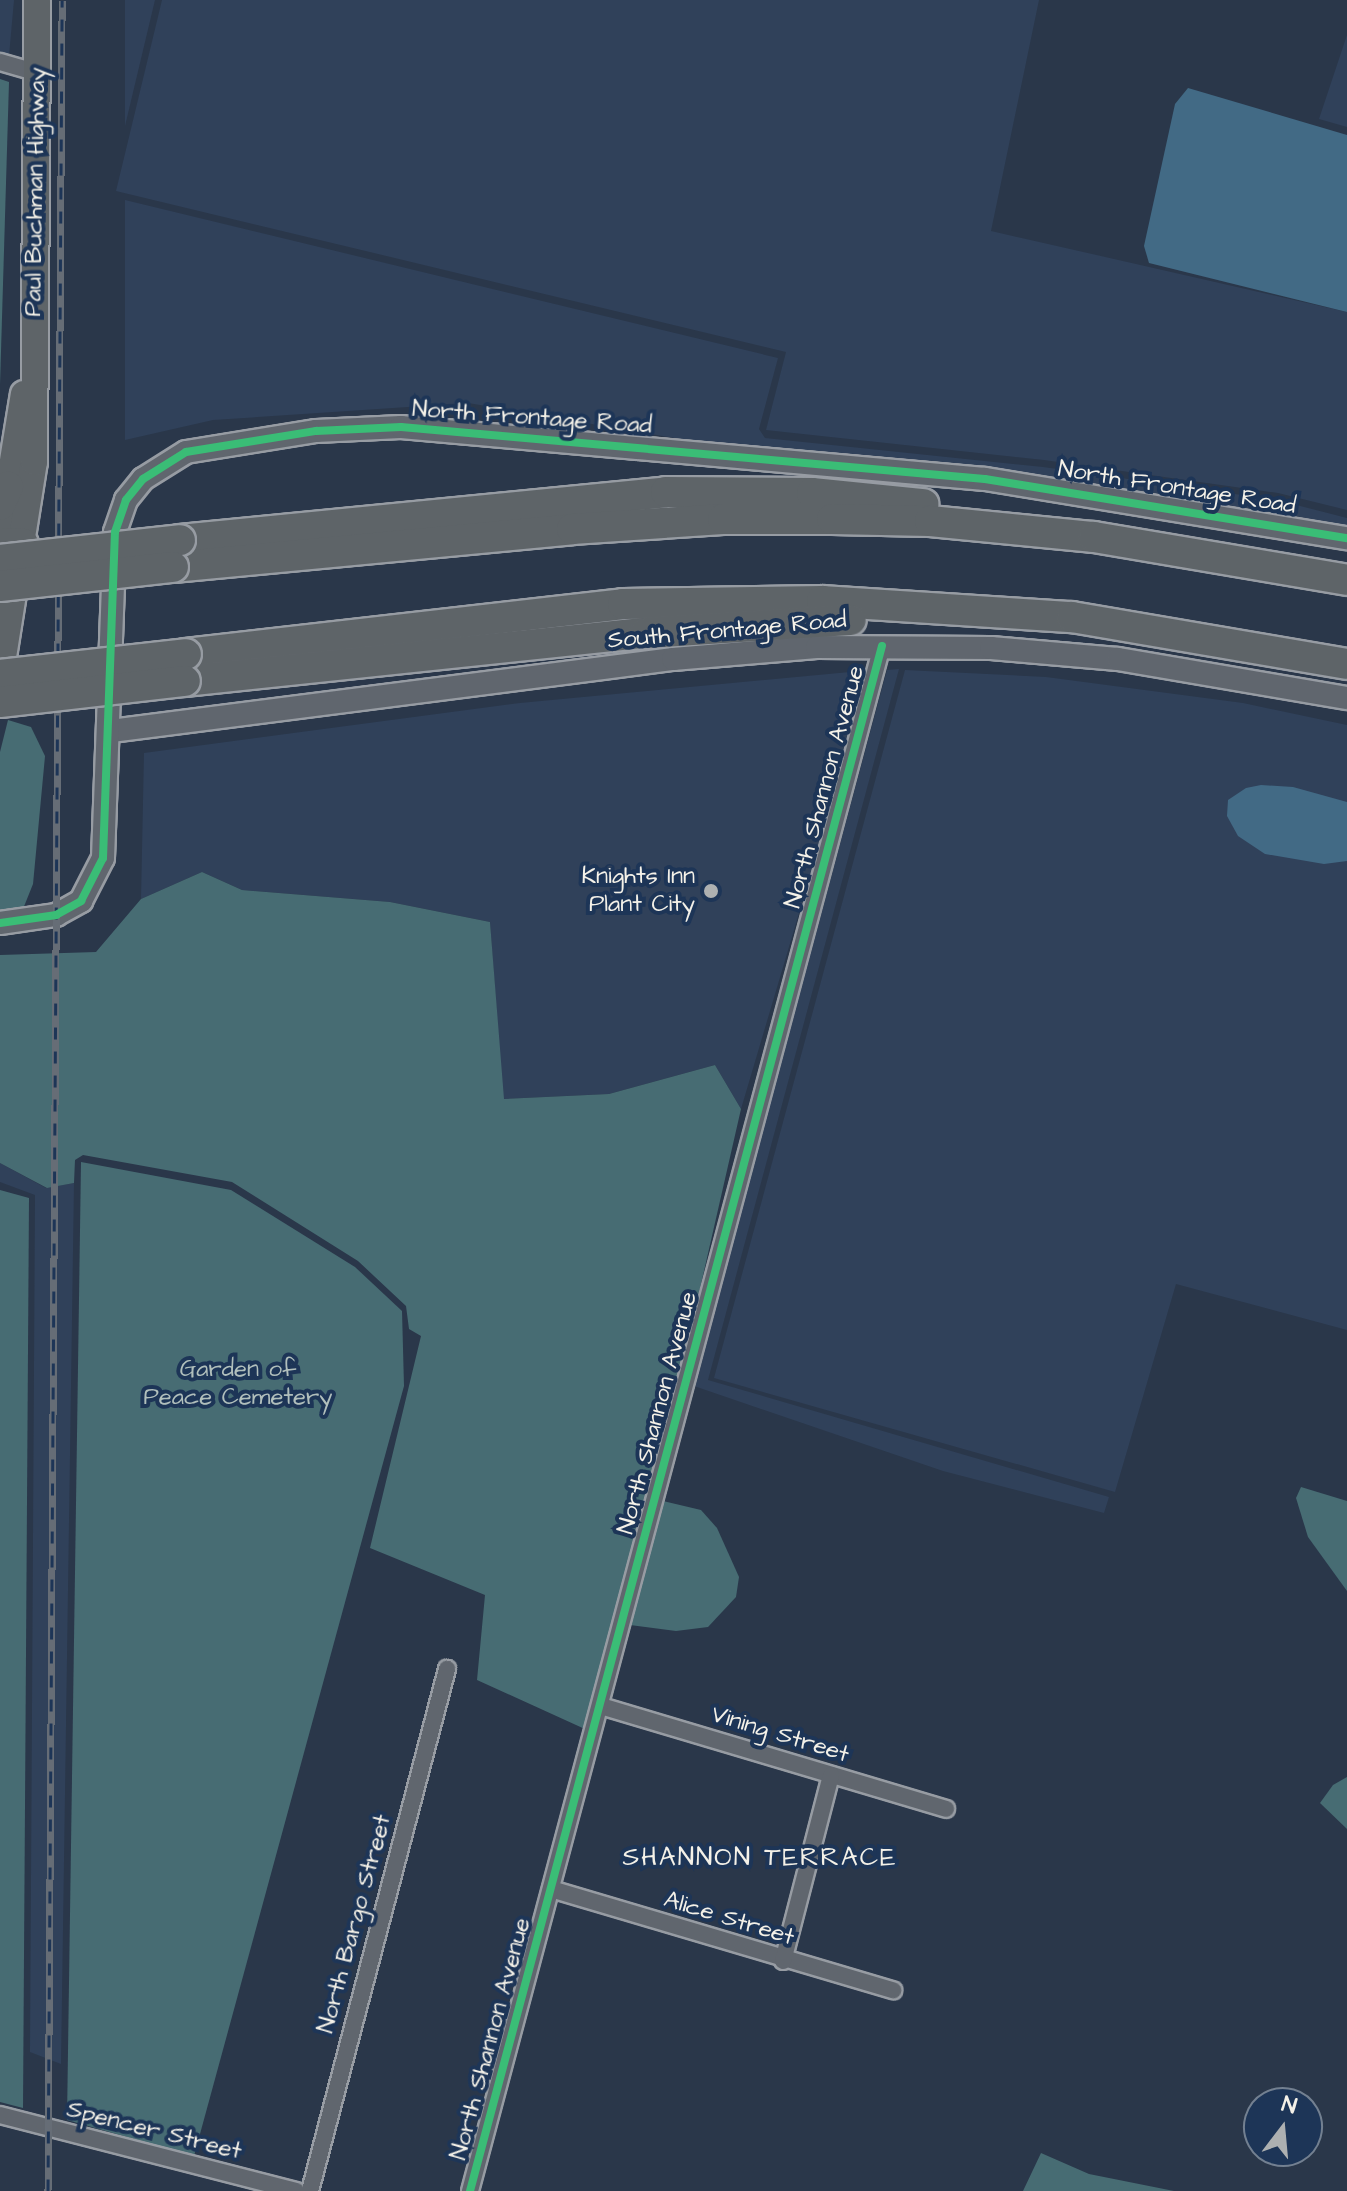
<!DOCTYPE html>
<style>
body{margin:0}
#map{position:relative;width:1347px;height:2191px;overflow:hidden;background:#2a374a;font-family:"Architects Daughter",sans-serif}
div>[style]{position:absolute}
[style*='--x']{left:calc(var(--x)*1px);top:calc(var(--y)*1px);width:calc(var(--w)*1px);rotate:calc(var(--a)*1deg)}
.built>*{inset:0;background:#30415a}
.green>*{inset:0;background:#476c73}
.water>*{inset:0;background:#426a85}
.roads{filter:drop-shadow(2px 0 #979ca3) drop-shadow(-2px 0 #979ca3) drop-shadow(0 2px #979ca3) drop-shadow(0 -2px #979ca3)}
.street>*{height:16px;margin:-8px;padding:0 8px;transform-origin:8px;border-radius:8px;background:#60666e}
.secondary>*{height:22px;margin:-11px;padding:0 11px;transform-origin:11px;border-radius:11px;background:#60666e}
.primary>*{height:26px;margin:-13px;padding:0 13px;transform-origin:13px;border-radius:13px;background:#5e6468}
.highway>*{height:30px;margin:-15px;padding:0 15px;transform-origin:15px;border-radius:15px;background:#5e6468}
.rail>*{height:7px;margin-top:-3.5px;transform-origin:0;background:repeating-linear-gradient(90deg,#1d3557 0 12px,#666d76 0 24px);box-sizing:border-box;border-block:2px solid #666d76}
.bridges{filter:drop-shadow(2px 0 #979ca3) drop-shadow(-2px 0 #979ca3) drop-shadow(0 2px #979ca3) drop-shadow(0 -2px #979ca3)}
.highway-bridge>*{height:30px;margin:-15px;padding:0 15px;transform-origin:15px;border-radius:15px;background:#5e6468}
.cycleway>*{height:8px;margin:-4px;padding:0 4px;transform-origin:4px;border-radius:4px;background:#3abd76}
.dots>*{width:22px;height:22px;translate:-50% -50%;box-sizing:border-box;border:4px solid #1d3557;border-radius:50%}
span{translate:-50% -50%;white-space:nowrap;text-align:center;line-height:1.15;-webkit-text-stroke:8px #1d3557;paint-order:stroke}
.street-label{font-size:24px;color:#f4f1e8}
.poi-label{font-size:24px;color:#f4f1e8}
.right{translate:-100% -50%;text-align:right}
.park-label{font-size:24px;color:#b1bfbc}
.neighbourhood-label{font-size:26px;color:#f4f1e8;letter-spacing:2px}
.north{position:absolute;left:1243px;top:2087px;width:80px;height:80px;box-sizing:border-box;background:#1d3557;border:2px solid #738091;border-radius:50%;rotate:16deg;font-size:22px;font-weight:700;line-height:32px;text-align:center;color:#f4f1e8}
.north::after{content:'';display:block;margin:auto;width:28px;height:36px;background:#adb0b1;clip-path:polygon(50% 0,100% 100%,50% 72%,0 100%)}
</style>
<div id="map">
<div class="built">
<div style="clip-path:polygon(0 0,14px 0,9px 56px,0 54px)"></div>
<div style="clip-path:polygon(125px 0,155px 0,125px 126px)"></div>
<div style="clip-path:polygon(162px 0,1039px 0,991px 231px,1347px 312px,1347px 510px,1278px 493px,1044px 460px,766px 430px,786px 352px,116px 191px)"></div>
<div style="clip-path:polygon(1347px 35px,1347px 127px,1319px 119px)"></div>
<div style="clip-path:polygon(125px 200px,778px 358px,759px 429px,765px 438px,1043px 467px,1277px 500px,1347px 518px,1347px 529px,986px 470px,704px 443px,468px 403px,213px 420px,125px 440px)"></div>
<div style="clip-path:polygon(899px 669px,708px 1380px,1109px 1497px,1104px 1513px,943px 1471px,694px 1386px,887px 670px)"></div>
<div style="clip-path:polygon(871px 670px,741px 1109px,715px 1065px,609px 1094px,503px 1099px,490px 922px,390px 902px,242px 890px,202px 872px,141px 899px,144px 753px,520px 703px)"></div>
<div style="clip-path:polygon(905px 670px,1046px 677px,1243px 703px,1347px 725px,1347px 1330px,1176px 1284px,1115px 1492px,714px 1378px)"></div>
<div style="clip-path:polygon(0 1163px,46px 1188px,74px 1183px,61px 2064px,30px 2052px,35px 1195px,0 1182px)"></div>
</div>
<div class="green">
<div style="clip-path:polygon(0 79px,9px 82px,0 385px)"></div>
<div style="clip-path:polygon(8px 720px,31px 727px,45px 756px,33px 884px,23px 909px,5px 912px,0 910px,0 752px)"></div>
<div style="clip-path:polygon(202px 872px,242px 890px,390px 902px,490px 922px,504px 1099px,609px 1094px,715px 1065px,741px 1109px,675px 1398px,587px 1730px,477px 1680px,485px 1595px,370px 1548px,421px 1336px,409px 1329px,406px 1306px,358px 1261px,232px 1182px,83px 1155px,75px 1160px,74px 1183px,47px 1188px,0 1163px,0 955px,96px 952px,141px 899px)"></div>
<div style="clip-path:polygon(81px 1162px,231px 1190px,355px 1267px,402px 1311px,404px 1386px,194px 2156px,67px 2120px)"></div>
<div style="clip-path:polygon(0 1190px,29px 1198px,23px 2108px,0 2102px)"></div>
<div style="clip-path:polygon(1301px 1487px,1347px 1501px,1347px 1591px,1308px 1537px,1296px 1498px)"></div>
<div style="clip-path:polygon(663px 1501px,701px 1510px,717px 1528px,739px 1577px,736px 1597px,708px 1627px,676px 1631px,630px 1625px)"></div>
<div style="clip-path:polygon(1347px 1777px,1347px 1829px,1320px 1803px,1333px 1785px)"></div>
<div style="clip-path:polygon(1041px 2153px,1089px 2174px,1174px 2191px,1023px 2191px)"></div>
</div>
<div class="water">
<div style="clip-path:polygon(1188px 88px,1347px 135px,1347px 312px,1149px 263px,1144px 246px,1175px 104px)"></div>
<div style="clip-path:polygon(1261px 785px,1293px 787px,1347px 802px,1347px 861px,1324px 864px,1265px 854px,1238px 836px,1227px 816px,1228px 800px,1246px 788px)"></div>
</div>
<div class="roads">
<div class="street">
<div style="--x:0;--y:62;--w:40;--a:16"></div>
<div style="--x:601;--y:1706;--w:360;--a:16.6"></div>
<div style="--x:551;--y:1889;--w:357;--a:16.5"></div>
<div style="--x:783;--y:1961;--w:192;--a:-75.5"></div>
<div style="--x:0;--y:2115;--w:306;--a:14.4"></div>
<div style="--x:310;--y:2191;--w:540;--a:-75.29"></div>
<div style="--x:470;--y:2191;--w:1599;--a:-75.07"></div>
</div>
<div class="secondary">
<div style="--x:111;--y:731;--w:567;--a:-7.3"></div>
<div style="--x:673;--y:659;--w:144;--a:-4.8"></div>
<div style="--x:817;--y:647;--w:174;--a:0.3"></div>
<div style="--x:991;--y:648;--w:127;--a:5"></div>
<div style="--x:1118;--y:659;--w:232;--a:9.7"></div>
<div style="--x:0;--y:923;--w:57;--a:-8.1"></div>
<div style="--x:56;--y:915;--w:29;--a:-29"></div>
<div style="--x:81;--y:901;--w:48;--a:-62.9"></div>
<div style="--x:103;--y:858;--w:326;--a:-87.9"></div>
<div style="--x:115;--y:532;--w:34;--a:-71"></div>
<div style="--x:126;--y:500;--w:27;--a:-51"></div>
<div style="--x:143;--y:479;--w:51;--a:-32.1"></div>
<div style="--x:186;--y:452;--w:132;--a:-9.2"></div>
<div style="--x:316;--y:431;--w:85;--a:-2.7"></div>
<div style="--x:401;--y:427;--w:586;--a:5.09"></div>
<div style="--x:985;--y:479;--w:367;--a:9.3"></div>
</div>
<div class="primary">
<div style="--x:0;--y:540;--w:148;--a:-80.7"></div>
<div style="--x:0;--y:676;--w:217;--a:-81"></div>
<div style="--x:34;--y:462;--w:462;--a:-89.6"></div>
</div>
<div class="highway">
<div style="--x:0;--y:505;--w:20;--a:-66"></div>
<div style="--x:180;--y:540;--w:488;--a:-5.6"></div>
<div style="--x:666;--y:492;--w:146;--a:0.4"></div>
<div style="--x:812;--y:493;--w:112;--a:5.7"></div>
<div style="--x:0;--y:543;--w:23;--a:2"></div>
<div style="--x:173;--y:567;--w:401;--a:-5.4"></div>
<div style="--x:572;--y:529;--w:151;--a:-3.8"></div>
<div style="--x:723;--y:519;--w:109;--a:0"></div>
<div style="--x:832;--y:519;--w:98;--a:1.2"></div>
<div style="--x:930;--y:521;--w:165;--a:5.6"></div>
<div style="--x:1094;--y:537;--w:257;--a:9.6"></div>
<div style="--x:186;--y:654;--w:440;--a:-6.5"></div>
<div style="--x:623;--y:604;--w:199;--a:-0.9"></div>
<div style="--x:822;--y:601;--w:251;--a:3.7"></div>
<div style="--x:1072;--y:617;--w:279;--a:9.7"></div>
<div style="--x:185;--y:681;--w:462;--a:-6"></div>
<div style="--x:645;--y:633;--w:206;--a:-3.6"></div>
</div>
</div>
<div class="rail">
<div style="--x:48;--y:2191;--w:2191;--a:-89.63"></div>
</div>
<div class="bridges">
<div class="highway-bridge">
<div style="--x:0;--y:560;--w:181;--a:-6.3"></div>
<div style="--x:0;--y:586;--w:174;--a:-6.3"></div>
<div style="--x:0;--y:675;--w:187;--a:-6.4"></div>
<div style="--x:0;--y:702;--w:186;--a:-6.5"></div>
</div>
</div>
<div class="cycleway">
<div style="--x:0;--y:923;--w:57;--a:-8.1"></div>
<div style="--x:56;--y:915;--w:29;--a:-29"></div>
<div style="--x:81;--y:901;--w:48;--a:-62.9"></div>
<div style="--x:103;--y:858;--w:326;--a:-87.9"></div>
<div style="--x:115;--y:532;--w:34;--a:-71"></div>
<div style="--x:126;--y:500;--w:27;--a:-51"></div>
<div style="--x:143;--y:479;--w:51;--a:-32.1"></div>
<div style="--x:186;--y:452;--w:132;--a:-9.2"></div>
<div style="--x:316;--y:431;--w:85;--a:-2.7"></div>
<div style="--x:401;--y:427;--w:586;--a:5.09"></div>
<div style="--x:985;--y:479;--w:367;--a:9.3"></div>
<div style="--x:470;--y:2191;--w:1599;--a:-75.07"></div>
</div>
<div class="dots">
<div style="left:711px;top:891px;background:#adb0b1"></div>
</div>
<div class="street-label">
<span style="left:36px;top:192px;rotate:-89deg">Paul Buchman Highway</span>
<span style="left:532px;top:418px;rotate:4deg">North Frontage Road</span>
<span style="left:1177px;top:488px;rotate:9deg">North Frontage Road</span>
<span style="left:727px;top:631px;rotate:-5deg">South Frontage Road</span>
<span style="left:825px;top:787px;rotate:-75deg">North Shannon Avenue</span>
<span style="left:658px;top:1413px;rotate:-75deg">North Shannon Avenue</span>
<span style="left:780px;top:1735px;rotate:17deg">Vining Street</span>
<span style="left:729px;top:1919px;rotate:17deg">Alice Street</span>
<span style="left:355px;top:1924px;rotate:-75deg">North Bargo Street</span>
<span style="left:491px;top:2039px;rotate:-75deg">North Shannon Avenue</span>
<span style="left:154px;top:2131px;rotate:14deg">Spencer Street</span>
</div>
<div class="poi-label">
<span class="right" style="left:695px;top:891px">Knights Inn<br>Plant City</span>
</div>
<div class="park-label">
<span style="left:238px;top:1384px">Garden of<br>Peace Cemetery</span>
</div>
<div class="neighbourhood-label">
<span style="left:760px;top:1858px">SHANNON TERRACE</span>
</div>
<div class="north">N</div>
</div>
